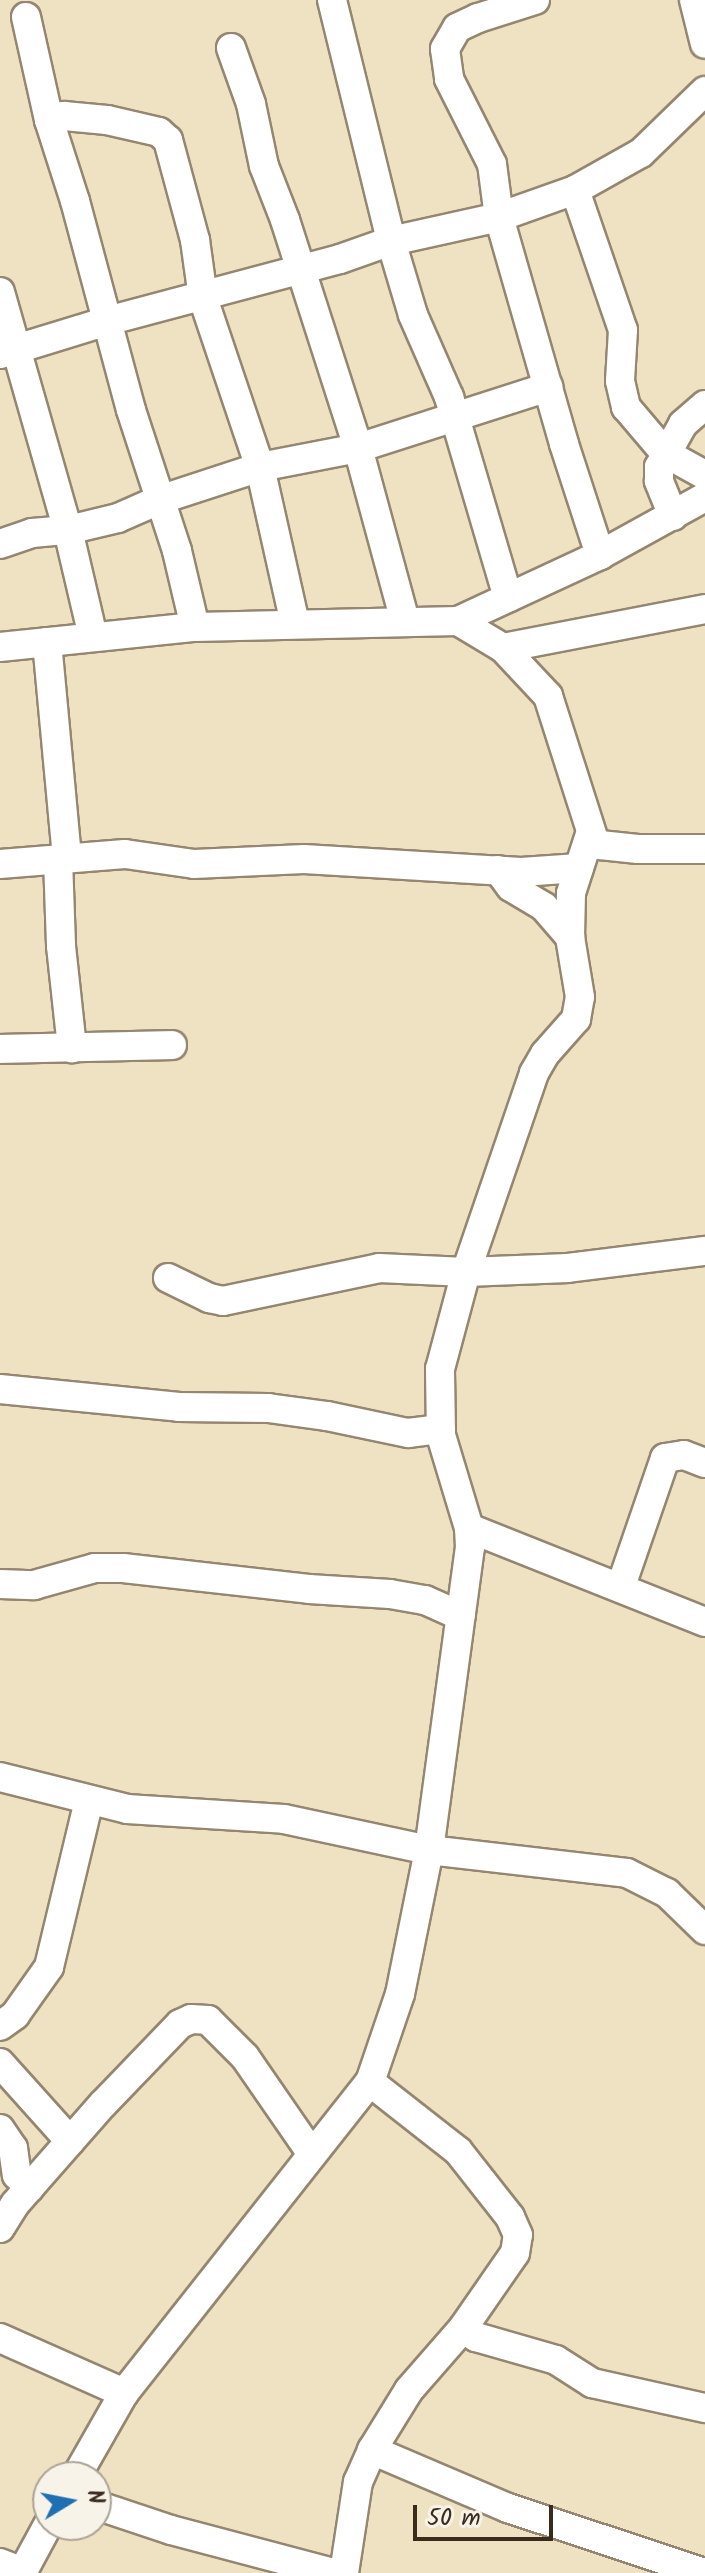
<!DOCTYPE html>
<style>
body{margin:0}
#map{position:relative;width:705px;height:2573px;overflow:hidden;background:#eee2c3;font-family:Kalam,sans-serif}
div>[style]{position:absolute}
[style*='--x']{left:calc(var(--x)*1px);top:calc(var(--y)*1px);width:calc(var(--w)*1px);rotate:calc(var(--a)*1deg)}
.roads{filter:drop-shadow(2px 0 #948670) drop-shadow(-2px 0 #948670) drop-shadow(0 2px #948670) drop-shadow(0 -2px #948670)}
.minor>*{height:28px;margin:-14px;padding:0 14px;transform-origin:14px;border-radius:14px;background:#fff}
span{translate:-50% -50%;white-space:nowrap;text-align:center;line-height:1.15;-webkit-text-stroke:7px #f7f3e8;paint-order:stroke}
.north{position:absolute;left:32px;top:2461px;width:80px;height:80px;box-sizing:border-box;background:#f7f3e8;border:2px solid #aca397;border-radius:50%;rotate:80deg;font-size:22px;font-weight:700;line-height:32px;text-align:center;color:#3b2a1e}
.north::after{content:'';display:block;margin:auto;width:28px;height:36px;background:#1f6fb2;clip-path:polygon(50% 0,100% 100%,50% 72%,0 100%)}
.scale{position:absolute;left:413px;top:2505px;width:140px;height:36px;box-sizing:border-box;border:4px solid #3b2a1e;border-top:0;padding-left:10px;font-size:24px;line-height:28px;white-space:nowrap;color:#3b2a1e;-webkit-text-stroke:6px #f7f3e8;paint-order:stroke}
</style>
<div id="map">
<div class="roads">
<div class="minor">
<div style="--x:332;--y:0;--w:248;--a:76.2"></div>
<div style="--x:391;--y:241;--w:77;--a:73.4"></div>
<div style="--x:413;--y:315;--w:90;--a:66.3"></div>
<div style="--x:449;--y:397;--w:209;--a:73.6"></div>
<div style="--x:535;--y:0;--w:60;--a:162.5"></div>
<div style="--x:478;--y:18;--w:23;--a:155"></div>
<div style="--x:457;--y:28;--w:24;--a:120"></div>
<div style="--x:445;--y:49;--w:30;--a:82"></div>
<div style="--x:449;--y:79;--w:95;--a:63.2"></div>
<div style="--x:492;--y:164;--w:53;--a:82.5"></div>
<div style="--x:499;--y:217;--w:236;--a:74"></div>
<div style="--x:564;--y:444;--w:117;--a:72"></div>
<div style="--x:694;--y:0;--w:45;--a:76"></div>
<div style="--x:26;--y:17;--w:106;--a:77.4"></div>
<div style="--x:49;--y:120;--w:85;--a:72.2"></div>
<div style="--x:75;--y:201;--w:216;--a:75"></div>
<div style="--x:131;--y:410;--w:148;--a:71.9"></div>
<div style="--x:177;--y:551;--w:78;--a:76.7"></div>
<div style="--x:231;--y:48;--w:59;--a:70.3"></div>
<div style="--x:251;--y:104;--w:63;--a:78.2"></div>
<div style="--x:264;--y:166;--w:58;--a:68.7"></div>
<div style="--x:285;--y:220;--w:239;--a:72.2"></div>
<div style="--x:358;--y:448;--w:179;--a:74.8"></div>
<div style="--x:49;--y:120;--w:16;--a:-15"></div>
<div style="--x:64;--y:116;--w:43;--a:5.3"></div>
<div style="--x:107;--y:120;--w:53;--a:13"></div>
<div style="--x:159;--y:132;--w:12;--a:42"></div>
<div style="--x:168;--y:140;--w:104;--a:74.9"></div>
<div style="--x:195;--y:240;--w:59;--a:82.1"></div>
<div style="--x:203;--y:298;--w:178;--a:71.4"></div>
<div style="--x:260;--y:467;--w:161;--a:77.4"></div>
<div style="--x:575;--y:190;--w:148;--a:71.1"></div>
<div style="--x:623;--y:330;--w:51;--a:93.4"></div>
<div style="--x:620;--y:381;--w:27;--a:77"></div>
<div style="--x:626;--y:407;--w:60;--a:49.7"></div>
<div style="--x:665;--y:453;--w:46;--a:28.8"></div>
<div style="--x:0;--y:292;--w:248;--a:74.1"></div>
<div style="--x:68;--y:530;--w:110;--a:76.8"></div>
<div style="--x:0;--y:354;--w:112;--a:-17.1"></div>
<div style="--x:107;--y:321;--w:241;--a:-14.9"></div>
<div style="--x:340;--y:259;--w:54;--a:-19.4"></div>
<div style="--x:391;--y:241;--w:111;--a:-12.5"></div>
<div style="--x:499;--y:217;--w:81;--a:-19.6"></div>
<div style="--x:575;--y:190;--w:76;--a:-29.3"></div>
<div style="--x:641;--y:153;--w:89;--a:-44.1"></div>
<div style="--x:673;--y:516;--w:38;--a:-112"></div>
<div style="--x:659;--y:481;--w:14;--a:-90"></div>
<div style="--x:659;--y:467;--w:49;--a:-60.8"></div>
<div style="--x:683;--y:424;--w:29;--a:-41"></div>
<div style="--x:0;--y:544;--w:34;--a:-19"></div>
<div style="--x:32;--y:533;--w:36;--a:-5"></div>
<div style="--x:68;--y:530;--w:51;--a:-13.5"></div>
<div style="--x:118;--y:518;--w:45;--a:-23.7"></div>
<div style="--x:159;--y:500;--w:106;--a:-18.1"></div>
<div style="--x:260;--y:467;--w:100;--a:-11"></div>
<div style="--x:358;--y:448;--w:200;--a:-17.8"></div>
<div style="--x:458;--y:621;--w:157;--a:-24.9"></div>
<div style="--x:600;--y:555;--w:120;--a:-28.9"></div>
<div style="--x:47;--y:642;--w:218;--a:84.7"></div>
<div style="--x:0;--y:647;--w:196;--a:-5.9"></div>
<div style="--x:195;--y:627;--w:263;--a:-1.3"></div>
<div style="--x:458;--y:621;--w:52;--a:31"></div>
<div style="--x:503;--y:648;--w:66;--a:46.8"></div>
<div style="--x:548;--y:696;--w:151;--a:72.3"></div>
<div style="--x:594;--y:840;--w:8;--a:40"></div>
<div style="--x:600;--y:845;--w:38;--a:6"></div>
<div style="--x:638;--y:849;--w:67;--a:0"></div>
<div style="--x:503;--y:648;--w:206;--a:-10.9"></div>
<div style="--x:58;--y:859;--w:87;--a:88"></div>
<div style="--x:61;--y:946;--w:103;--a:83.8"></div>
<div style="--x:0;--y:864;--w:125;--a:-4.6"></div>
<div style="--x:125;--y:854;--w:70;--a:8.2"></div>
<div style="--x:194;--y:864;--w:110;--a:-2.6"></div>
<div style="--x:304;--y:859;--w:217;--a:3.4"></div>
<div style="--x:521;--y:872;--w:58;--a:-3.9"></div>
<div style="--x:498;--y:870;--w:21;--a:53"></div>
<div style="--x:511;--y:887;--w:39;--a:31"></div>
<div style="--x:544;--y:907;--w:40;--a:49"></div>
<div style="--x:0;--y:1049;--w:172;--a:-1.3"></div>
<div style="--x:168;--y:1278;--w:46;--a:26"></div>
<div style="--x:209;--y:1298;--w:14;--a:12"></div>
<div style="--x:223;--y:1301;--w:159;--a:-11.9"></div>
<div style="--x:379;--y:1268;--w:87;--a:2.6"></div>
<div style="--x:466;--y:1272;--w:102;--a:-2.2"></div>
<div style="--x:568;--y:1268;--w:138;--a:-7.1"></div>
<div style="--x:0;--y:1389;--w:180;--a:5.7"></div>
<div style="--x:179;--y:1407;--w:89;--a:0.6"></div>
<div style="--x:268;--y:1408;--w:60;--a:7.7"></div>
<div style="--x:327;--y:1416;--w:83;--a:11.9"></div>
<div style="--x:408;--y:1433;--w:33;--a:-7"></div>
<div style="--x:469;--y:1528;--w:254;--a:21.7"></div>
<div style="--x:0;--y:1584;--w:34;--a:2"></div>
<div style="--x:34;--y:1585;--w:63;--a:-15.6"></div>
<div style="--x:95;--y:1568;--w:28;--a:0"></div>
<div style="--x:123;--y:1568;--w:187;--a:6.4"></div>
<div style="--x:309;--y:1589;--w:81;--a:3.5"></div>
<div style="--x:390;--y:1594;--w:36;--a:10"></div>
<div style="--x:425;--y:1600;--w:39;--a:24"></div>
<div style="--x:621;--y:1586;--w:135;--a:-71"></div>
<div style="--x:665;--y:1458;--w:19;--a:-9"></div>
<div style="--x:684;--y:1455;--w:22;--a:21"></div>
<div style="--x:0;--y:1777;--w:131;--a:14.1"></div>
<div style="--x:127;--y:1809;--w:157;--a:3.6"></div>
<div style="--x:284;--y:1819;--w:148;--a:12.1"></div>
<div style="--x:429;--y:1850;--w:199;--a:6.6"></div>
<div style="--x:627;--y:1873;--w:45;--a:26.6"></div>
<div style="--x:667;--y:1893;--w:53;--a:44.2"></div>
<div style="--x:0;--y:2026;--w:19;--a:-36"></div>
<div style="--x:15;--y:2015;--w:59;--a:-54.7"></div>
<div style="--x:49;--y:1967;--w:172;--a:-76.5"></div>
<div style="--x:0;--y:2063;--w:105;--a:48.1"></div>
<div style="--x:0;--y:2129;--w:23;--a:56"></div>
<div style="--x:13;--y:2148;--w:27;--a:82"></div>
<div style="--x:17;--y:2175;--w:18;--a:45"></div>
<div style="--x:0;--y:2228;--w:28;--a:-58"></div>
<div style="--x:15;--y:2204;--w:133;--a:-48.7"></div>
<div style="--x:103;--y:2104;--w:111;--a:-46.1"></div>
<div style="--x:180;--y:2024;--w:12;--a:-24"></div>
<div style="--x:191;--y:2019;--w:17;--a:3"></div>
<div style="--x:208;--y:2020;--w:52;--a:45"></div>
<div style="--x:245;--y:2057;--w:118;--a:55.4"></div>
<div style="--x:463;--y:2328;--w:16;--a:35"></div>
<div style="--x:476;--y:2337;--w:83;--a:16"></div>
<div style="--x:556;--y:2360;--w:43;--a:32.6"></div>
<div style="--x:592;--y:2383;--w:116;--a:12.5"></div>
<div style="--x:0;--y:2338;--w:136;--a:23.9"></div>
<div style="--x:372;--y:2450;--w:148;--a:23.1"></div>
<div style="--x:508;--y:2508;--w:207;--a:18.3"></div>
<div style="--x:76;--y:2477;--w:97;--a:-60.3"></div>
<div style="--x:124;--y:2393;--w:397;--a:-51.7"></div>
<div style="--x:370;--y:2082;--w:93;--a:-71.2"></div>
<div style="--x:400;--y:1994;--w:147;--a:-78.6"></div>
<div style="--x:429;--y:1850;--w:306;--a:-82.3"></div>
<div style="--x:470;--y:1547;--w:19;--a:-93"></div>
<div style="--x:469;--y:1528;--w:97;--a:-106.8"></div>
<div style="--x:441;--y:1435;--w:66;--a:-90.9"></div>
<div style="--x:440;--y:1369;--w:100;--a:-75"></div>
<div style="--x:466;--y:1272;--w:210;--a:-71.1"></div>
<div style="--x:534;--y:1073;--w:22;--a:-60"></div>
<div style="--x:545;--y:1054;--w:47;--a:-48.5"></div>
<div style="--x:576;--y:1019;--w:22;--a:-80"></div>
<div style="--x:580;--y:997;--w:61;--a:-99.5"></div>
<div style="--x:570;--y:937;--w:44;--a:-88.7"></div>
<div style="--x:571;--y:893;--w:62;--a:-72.1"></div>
<div style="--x:96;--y:2505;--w:79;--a:18.4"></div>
<div style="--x:171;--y:2530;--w:169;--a:14.8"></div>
<div style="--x:0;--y:2563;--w:25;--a:21"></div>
<div style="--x:22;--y:2573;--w:55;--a:-61.6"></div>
<div style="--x:344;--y:2573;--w:92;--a:-81.3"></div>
<div style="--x:358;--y:2482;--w:35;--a:-66"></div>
<div style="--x:372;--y:2450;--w:70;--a:-58.3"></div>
<div style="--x:409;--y:2390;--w:82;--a:-48.9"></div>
<div style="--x:463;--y:2328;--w:91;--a:-55.3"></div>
<div style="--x:515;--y:2253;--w:18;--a:-81"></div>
<div style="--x:518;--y:2235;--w:20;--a:-114"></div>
<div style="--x:510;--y:2217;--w:84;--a:-128.2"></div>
<div style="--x:458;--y:2151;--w:112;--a:-141.9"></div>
</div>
</div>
<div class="north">N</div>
<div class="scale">50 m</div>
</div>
